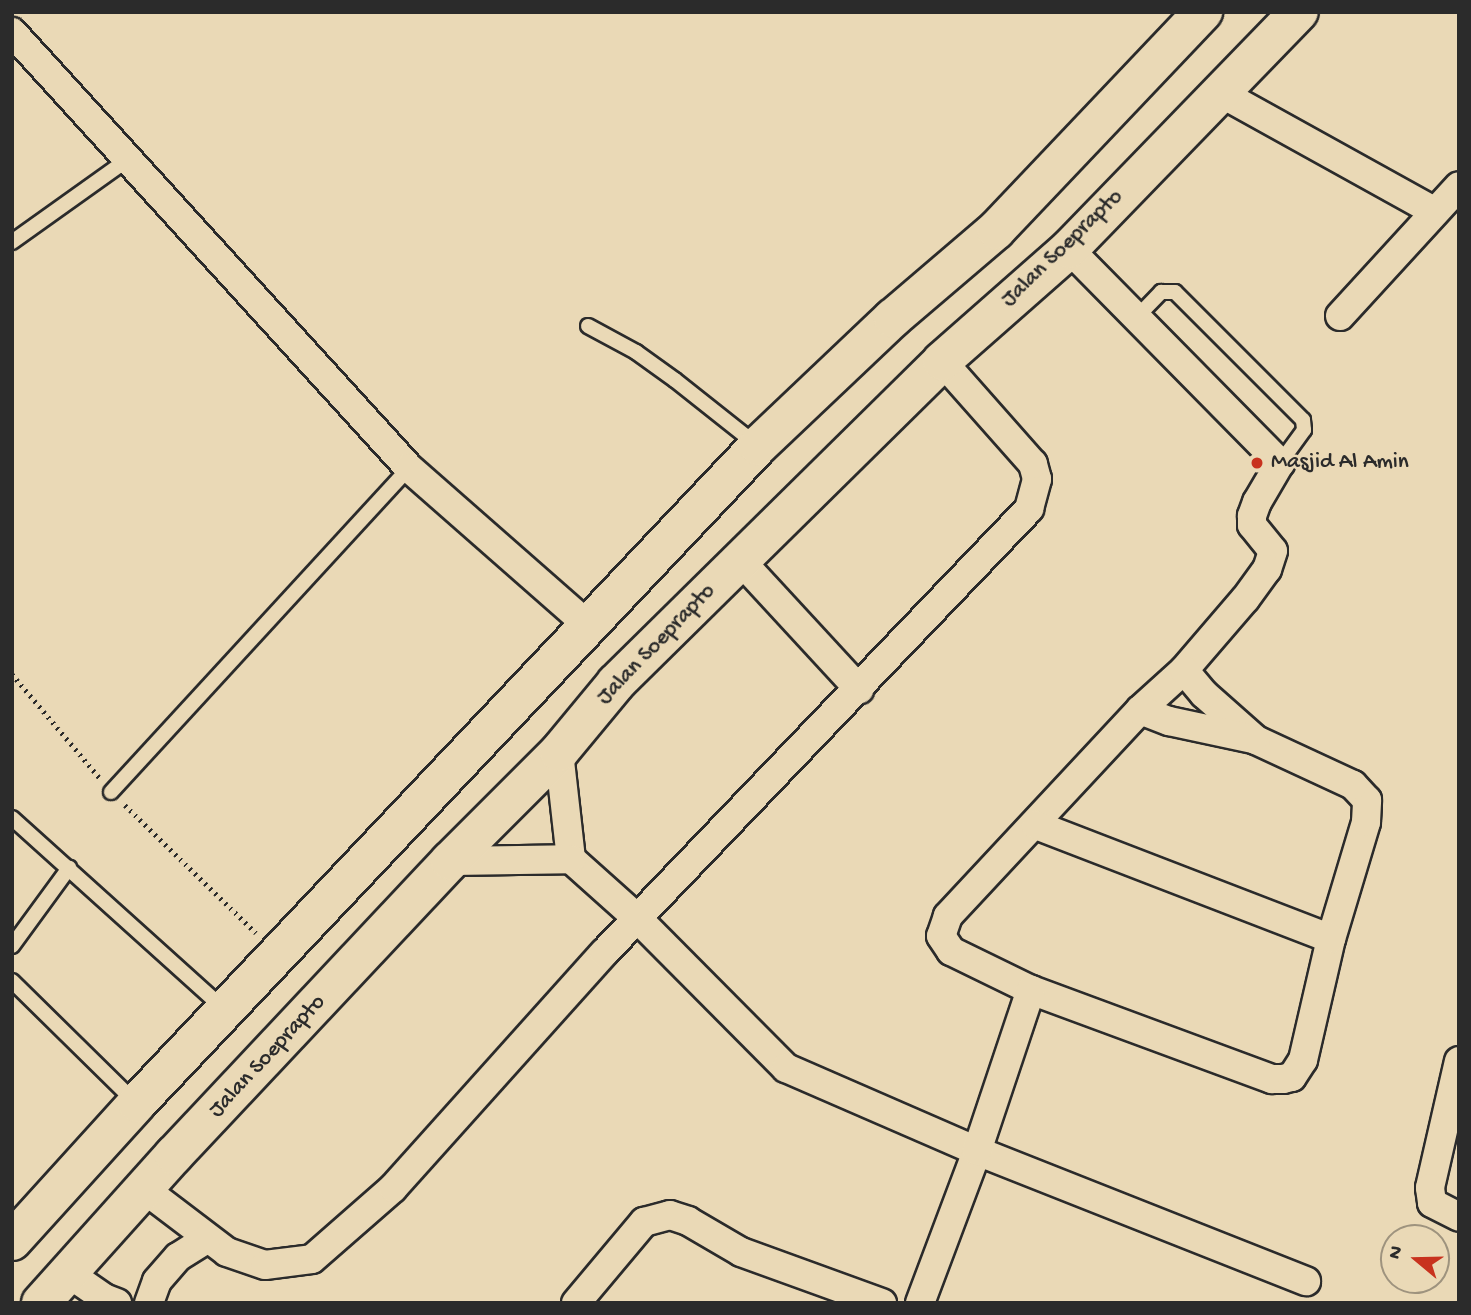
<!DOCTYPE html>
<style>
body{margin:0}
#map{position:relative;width:1471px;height:1315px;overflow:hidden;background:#ead9b6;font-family:"Gochi Hand",sans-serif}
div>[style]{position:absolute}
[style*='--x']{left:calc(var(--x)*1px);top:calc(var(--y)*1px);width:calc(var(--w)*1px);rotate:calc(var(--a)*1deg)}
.path>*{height:4.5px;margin-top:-2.25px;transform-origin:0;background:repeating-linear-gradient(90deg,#2b2b2b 0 2px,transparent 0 7px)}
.roads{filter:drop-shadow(2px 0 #2b2b2b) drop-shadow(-2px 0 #2b2b2b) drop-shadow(0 2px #2b2b2b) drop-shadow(0 -2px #2b2b2b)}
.lane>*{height:14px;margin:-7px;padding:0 7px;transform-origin:7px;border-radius:7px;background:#ead9b6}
.street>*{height:28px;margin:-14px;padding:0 14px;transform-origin:14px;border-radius:14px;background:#ead9b6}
.highway>*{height:38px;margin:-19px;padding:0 19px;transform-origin:19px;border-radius:19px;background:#ead9b6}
.dots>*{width:19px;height:19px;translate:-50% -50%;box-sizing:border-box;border:4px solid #ead9b6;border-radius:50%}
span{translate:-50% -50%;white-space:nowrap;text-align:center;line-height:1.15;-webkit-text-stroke:5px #ead9b6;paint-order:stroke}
.street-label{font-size:23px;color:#2b2b2b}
.poi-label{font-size:23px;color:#2b2b2b}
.left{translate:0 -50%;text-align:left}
.frame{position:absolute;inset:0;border:14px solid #2b2b2b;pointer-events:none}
.north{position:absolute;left:1380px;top:1224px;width:70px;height:70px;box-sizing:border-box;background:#ead9b6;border:2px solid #9e937e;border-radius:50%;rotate:289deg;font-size:19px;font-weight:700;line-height:28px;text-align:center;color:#2b2b2b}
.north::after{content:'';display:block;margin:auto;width:24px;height:32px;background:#c8321e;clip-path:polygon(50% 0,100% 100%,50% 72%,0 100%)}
</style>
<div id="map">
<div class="path">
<div style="--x:12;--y:674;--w:136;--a:49.8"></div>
<div style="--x:125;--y:805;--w:183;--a:44.3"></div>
</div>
<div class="roads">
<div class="lane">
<div style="--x:12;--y:242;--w:141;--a:-35.5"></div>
<div style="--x:1137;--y:317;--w:35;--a:-46"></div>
<div style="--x:1161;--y:292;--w:14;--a:0"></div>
<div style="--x:1175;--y:292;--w:181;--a:45"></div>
<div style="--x:1303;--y:420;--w:10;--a:84"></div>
<div style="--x:1304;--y:430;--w:41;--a:126"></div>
<div style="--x:588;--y:326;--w:55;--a:28.4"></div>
<div style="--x:636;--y:352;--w:48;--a:35.7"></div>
<div style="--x:675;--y:380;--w:105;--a:38.4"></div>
<div style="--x:111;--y:792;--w:440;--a:-47.4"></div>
<div style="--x:12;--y:818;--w:285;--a:42"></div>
<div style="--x:12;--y:946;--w:97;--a:-53.8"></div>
<div style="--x:12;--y:981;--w:174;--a:44.5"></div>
</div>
<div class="street">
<div style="--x:12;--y:32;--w:590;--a:47.68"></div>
<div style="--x:409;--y:468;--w:241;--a:41.3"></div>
<div style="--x:1219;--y:92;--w:246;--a:29"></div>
<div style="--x:1069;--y:249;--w:301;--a:45.4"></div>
<div style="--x:1280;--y:463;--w:45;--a:120.5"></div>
<div style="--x:1257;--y:502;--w:15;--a:110"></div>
<div style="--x:1252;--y:516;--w:9;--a:90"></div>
<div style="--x:1252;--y:525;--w:33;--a:51"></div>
<div style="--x:1273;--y:551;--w:19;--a:108"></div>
<div style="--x:1267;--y:569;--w:37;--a:126"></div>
<div style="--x:1245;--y:599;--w:94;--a:130.7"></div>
<div style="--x:1184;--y:670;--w:59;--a:137.7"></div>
<div style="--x:1140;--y:710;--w:282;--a:133"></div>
<div style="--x:948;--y:916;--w:21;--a:109"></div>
<div style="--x:941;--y:936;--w:18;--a:56"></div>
<div style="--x:951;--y:951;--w:89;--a:26"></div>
<div style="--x:1031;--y:990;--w:257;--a:20.3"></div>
<div style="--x:1272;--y:1079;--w:11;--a:0"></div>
<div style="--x:1283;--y:1079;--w:9;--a:-13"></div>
<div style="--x:1292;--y:1077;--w:20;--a:-57"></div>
<div style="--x:1303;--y:1060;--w:124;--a:-77"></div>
<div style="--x:1331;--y:939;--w:122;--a:-73.3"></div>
<div style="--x:1366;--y:822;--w:22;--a:-87"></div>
<div style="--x:1367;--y:800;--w:21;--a:-133"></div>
<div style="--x:1353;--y:785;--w:107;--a:-155.1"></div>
<div style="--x:1256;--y:740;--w:69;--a:-138.5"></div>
<div style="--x:1204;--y:694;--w:31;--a:-130"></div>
<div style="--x:1340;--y:316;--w:176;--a:-47.5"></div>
<div style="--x:740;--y:560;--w:176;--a:47.3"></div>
<div style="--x:1140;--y:710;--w:31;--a:21"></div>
<div style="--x:1169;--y:721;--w:86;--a:12.1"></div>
<div style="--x:559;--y:752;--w:108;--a:83.6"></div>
<div style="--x:571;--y:859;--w:90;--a:41.8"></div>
<div style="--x:638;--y:919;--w:210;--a:45.2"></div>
<div style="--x:786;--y:1068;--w:208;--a:23.5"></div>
<div style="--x:977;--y:1151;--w:354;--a:21.6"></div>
<div style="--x:1036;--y:825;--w:316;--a:21.1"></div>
<div style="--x:450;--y:861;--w:121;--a:-0.9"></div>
<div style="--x:1459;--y:1061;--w:130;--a:102.9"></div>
<div style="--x:1430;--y:1188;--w:15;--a:82"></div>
<div style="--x:1432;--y:1203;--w:30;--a:27"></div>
<div style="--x:144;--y:1189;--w:104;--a:37.2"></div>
<div style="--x:227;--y:1252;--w:40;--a:18.9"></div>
<div style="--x:265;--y:1265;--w:47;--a:-7.3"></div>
<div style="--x:312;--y:1259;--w:108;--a:-41.2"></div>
<div style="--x:393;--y:1188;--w:316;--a:-48.1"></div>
<div style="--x:604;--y:953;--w:615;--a:-46.25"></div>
<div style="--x:1029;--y:509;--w:31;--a:-75"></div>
<div style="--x:1037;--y:479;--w:16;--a:-105"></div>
<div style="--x:1033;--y:464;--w:137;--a:-131.5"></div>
<div style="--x:68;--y:1273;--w:44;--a:34.8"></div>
<div style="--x:104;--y:1298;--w:14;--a:21"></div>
<div style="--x:149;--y:1303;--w:23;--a:-70"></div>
<div style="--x:157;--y:1281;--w:32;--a:-49"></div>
<div style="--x:178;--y:1257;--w:34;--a:-32"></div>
<div style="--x:576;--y:1303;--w:106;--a:-50"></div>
<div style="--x:644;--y:1222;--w:27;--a:-15"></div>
<div style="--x:670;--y:1215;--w:19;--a:18"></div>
<div style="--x:688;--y:1221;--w:61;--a:30.3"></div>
<div style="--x:741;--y:1252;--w:150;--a:19.9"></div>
<div style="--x:920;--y:1303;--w:162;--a:-69.4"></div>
<div style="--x:977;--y:1151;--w:170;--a:-71.5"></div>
</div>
<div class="highway">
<div style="--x:12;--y:1241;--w:186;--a:-47.8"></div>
<div style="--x:137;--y:1103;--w:904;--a:-46.61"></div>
<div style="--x:758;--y:446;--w:186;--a:-43.5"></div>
<div style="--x:893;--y:318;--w:135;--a:-40.5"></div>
<div style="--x:996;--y:230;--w:301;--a:-46.5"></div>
<div style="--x:41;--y:1303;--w:199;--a:-48.1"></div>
<div style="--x:174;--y:1155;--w:403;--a:-46.8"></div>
<div style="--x:450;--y:861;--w:154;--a:-45"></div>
<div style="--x:559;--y:752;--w:89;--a:-50.4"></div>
<div style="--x:616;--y:683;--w:458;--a:-44.6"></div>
<div style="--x:942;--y:361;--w:169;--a:-41.4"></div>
<div style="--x:1069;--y:249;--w:330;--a:-45.9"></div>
</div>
</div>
<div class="dots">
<div style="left:1257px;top:463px;background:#c8321e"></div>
</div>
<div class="street-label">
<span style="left:1063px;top:249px;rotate:-44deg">Jalan Soeprapto</span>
<span style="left:657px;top:645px;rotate:-46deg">Jalan Soeprapto</span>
<span style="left:268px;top:1057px;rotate:-47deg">Jalan Soeprapto</span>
</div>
<div class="poi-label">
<span class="left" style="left:1271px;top:463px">Masjid Al Amin</span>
</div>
<div class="frame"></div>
<div class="north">N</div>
</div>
